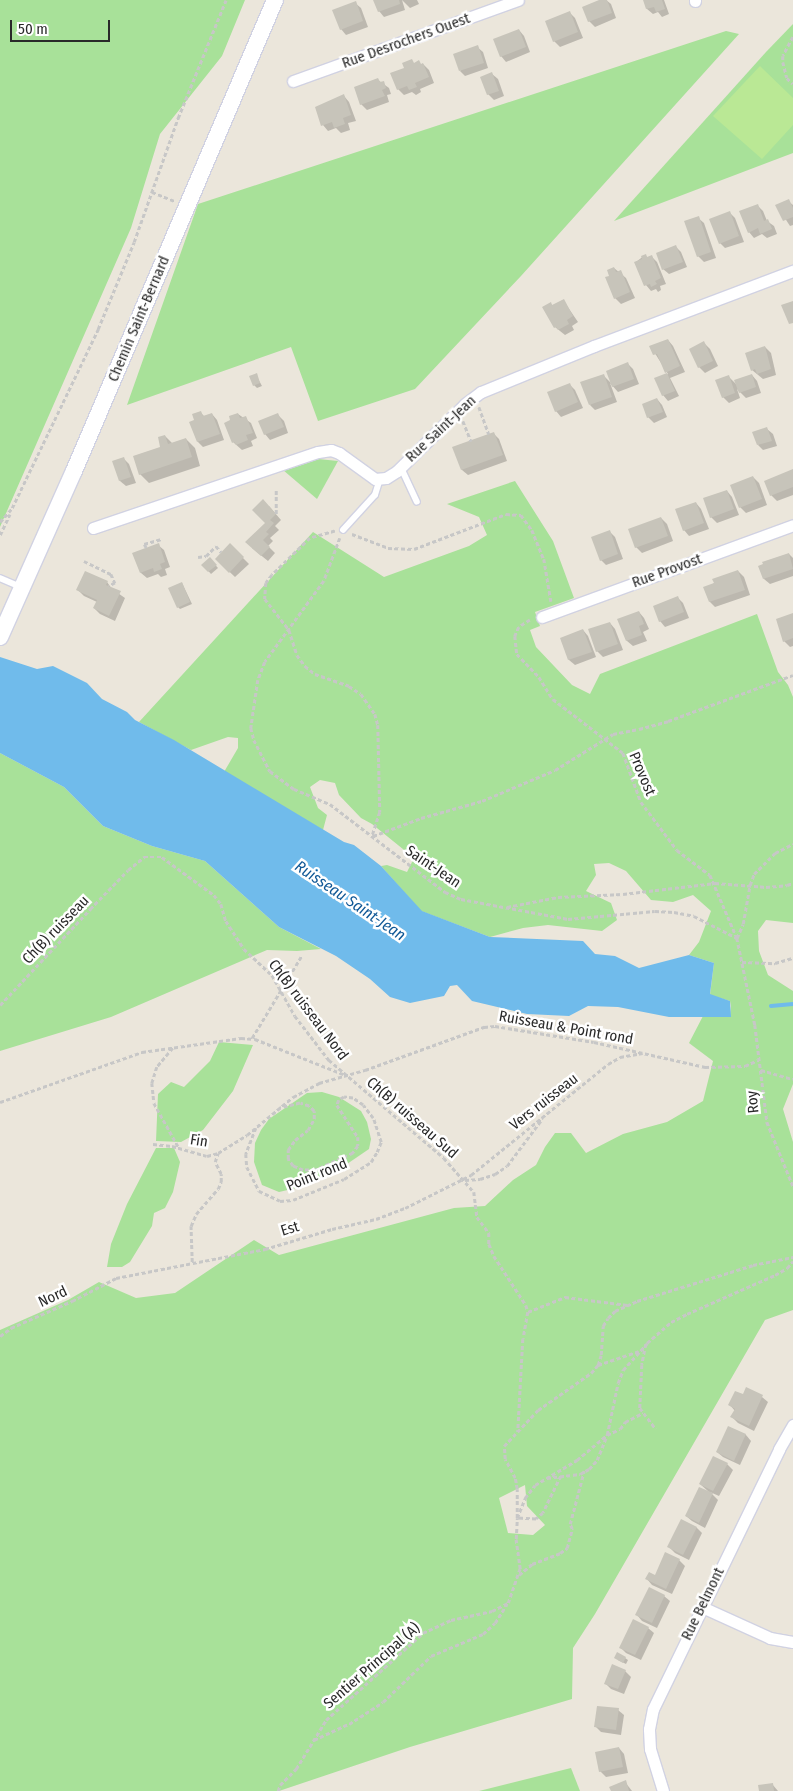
<!DOCTYPE html>
<style>
body{margin:0}
#map{position:relative;width:793px;height:1791px;overflow:hidden;background:#ebe6db;font-family:"Fira Sans Condensed",sans-serif}
div>[style]{position:absolute}
[style*='--x']{left:calc(var(--x)*1px);top:calc(var(--y)*1px);width:calc(var(--w)*1px);rotate:calc(var(--a)*1deg)}
.green>*{inset:0;background:#a8e199}
.pitch>*{inset:0;background:#bae895}
.water>*{inset:0;background:#70bbeb}
.shadow>*{inset:0;background:#0003}
.stream>*{height:4px;margin:-2px;padding:0 2px;transform-origin:2px;border-radius:2px;background:#70bbeb}
.building>*{inset:0;background:#c7c4ba}
.path>*{height:2.5px;margin-top:-1.25px;transform-origin:0;background:repeating-linear-gradient(90deg,#c7c7c7 0 4px,transparent 0 6.5px)}
.roads{filter:drop-shadow(1px 0 #d1d2e2) drop-shadow(-1px 0 #d1d2e2) drop-shadow(0 1px #d1d2e2) drop-shadow(0 -1px #d1d2e2)}
.lane>*{height:5.5px;margin:-2.75px;padding:0 2.75px;transform-origin:2.75px;border-radius:2.75px;background:#fff}
.street>*{height:11px;margin:-5.5px;padding:0 5.5px;transform-origin:5.5px;border-radius:5.5px;background:#fff}
.secondary>*{height:16px;margin:-8px;padding:0 8px;transform-origin:8px;border-radius:8px;background:#fff}
span{translate:-50% -50%;white-space:nowrap;text-align:center;line-height:1.15;-webkit-text-stroke:5px #fff;paint-order:stroke}
.street-label{font-size:15px;color:#292929}
.water-label{font-size:16px;color:#105896;font-style:italic}
.scale{position:absolute;left:10px;top:20px;width:100px;height:22px;box-sizing:border-box;border:2px solid #292929;border-top:0;padding-left:6px;font-size:15px;line-height:18px;white-space:nowrap;color:#292929;-webkit-text-stroke:4px #fff;paint-order:stroke}
</style>
<div id="map">
<div class="green">
<div style="clip-path:polygon(0 0,245px 0,222px 56px,160px 134px,131px 228px,0 527px)"></div>
<div style="clip-path:polygon(793px 24px,793px 153px,614px 221px,766px 52px)"></div>
<div style="clip-path:polygon(726px 31px,739px 34px,521px 276px,415px 389px,318px 421px,291px 347px,127px 405px,198px 204px)"></div>
<div style="clip-path:polygon(318px 459px,338px 461px,317px 499px,283px 470px)"></div>
<div style="clip-path:polygon(evenodd,515px 481px,553px 541px,574px 598px,535px 612px,540px 626px,530px 630px,536px 647px,572px 685px,590px 694px,600px 674px,757px 614px,778px 672px,788px 685px,793px 697px,793px 923px,766px 920px,758px 931px,759px 951px,768px 975px,793px 991px,793px 1084px,783px 1109px,793px 1142px,793px 1310px,765px 1320px,595px 1614px,573px 1648px,572px 1699px,410px 1747px,279px 1791px,0 1791px,0 1330px,68px 1300px,99px 1282px,136px 1298px,175px 1293px,254px 1240px,279px 1255px,454px 1208px,485px 1206px,513px 1180px,536px 1165px,545px 1147px,555px 1133px,571px 1133px,586px 1153px,623px 1134px,667px 1122px,703px 1101px,713px 1061px,689px 1043px,703px 1016px,730px 1017px,731px 1006px,730px 1001px,710px 995px,714px 963px,689px 955px,699px 942px,711px 911px,693px 895px,673px 902px,651px 900px,626px 871px,609px 863px,594px 864px,596px 875px,586px 891px,611px 903px,617px 920px,602px 931px,548px 925px,523px 928px,490px 937px,421px 911px,381px 866px,387px 865px,407px 872px,414px 858px,372px 824px,361px 818px,339px 795px,335px 783px,320px 780px,310px 787px,318px 808px,327px 815px,323px 830px,224px 772px,238px 748px,238px 738px,228px 737px,191px 750px,139px 722px,313px 532px,384px 577px,469px 546px,487px 535px,479px 517px,447px 504px,515px 481px,525px 1485px,527px 1506px,545px 1525px,533px 1535px,508px 1533px,499px 1498px,525px 1485px)"></div>
<div style="clip-path:polygon(0 753px,64px 787px,103px 826px,152px 846px,205px 861px,279px 927px,321px 949px,297px 951px,267px 950px,111px 1017px,0 1051px)"></div>
<div style="clip-path:polygon(219px 1042px,253px 1045px,233px 1091px,203px 1130px,181px 1142px,156px 1141px,158px 1094px,171px 1082px,184px 1087px,210px 1061px)"></div>
<div style="clip-path:polygon(322px 1092px,339px 1097px,361px 1111px,367px 1122px,371px 1139px,369px 1149px,347px 1164px,305px 1186px,279px 1192px,262px 1185px,254px 1162px,255px 1143px,261px 1130px,269px 1119px,307px 1093px)"></div>
<div style="clip-path:polygon(156px 1148px,174px 1148px,180px 1162px,173px 1192px,165px 1208px,154px 1213px,152px 1226px,130px 1262px,122px 1267px,107px 1267px,111px 1244px,127px 1204px)"></div>
<div style="clip-path:polygon(571px 1768px,580px 1791px,479px 1791px)"></div>
</div>
<div class="pitch">
<div style="clip-path:polygon(760px 66px,793px 98px,793px 125px,762px 159px,713px 116px)"></div>
</div>
<div class="water">
<div style="clip-path:polygon(0 657px,37px 669px,53px 666px,87px 683px,102px 699px,127px 712px,135px 720px,174px 740px,344px 842px,354px 845px,381px 866px,422px 911px,490px 937px,583px 941px,595px 954px,615px 956px,639px 968px,689px 955px,714px 963px,710px 994px,730px 1001px,731px 1017px,669px 1017px,618px 1007px,588px 1006px,569px 1016px,527px 1014px,472px 1001px,457px 985px,450px 986px,444px 996px,410px 1003px,390px 997px,370px 979px,336px 956px,279px 927px,205px 861px,152px 846px,103px 826px,64px 787px,0 753px)"></div>
</div>
<div class="shadow">
<div style="clip-path:polygon(375px 0,402px 0,405px 10px,384px 17px,379px 11px)"></div>
<div style="clip-path:polygon(402px 0,417px 0,419px 4px,410px 8px)"></div>
<div style="clip-path:polygon(602px 0,606px 0,611px 4px,616px 18px,595px 27px,589px 21px)"></div>
<div style="clip-path:polygon(644px 0,664px 0,669px 14px,662px 17px,658px 12px,653px 14px,647px 9px)"></div>
<div style="clip-path:polygon(355px 3px,361px 8px,368px 27px,346px 35px,341px 29px)"></div>
<div style="clip-path:polygon(569px 12px,575px 18px,583px 38px,560px 47px,554px 41px)"></div>
<div style="clip-path:polygon(519px 30px,524px 36px,530px 52px,506px 62px,501px 56px)"></div>
<div style="clip-path:polygon(477px 47px,483px 52px,488px 68px,465px 76px,460px 71px)"></div>
<div style="clip-path:polygon(415px 64px,423px 64px,429px 70px,434px 83px,420px 89px,421px 92px,416px 95px,412px 92px,404px 95px,398px 89px)"></div>
<div style="clip-path:polygon(492px 74px,498px 79px,504px 96px,494px 100px,488px 94px)"></div>
<div style="clip-path:polygon(378px 80px,389px 88px,391px 94px,387px 95px,389px 102px,367px 110px,361px 104px)"></div>
<div style="clip-path:polygon(344px 96px,349px 102px,356px 121px,348px 123px,350px 130px,341px 133px,336px 128px,328px 131px,323px 125px)"></div>
<div style="clip-path:polygon(788px 201px,793px 205px,793px 225px,790px 226px,777px 206px)"></div>
<div style="clip-path:polygon(757px 205px,763px 211px,767px 221px,774px 226px,777px 234px,767px 238px,762px 234px,754px 238px,749px 232px)"></div>
<div style="clip-path:polygon(730px 213px,735px 218px,744px 242px,725px 248px,720px 243px)"></div>
<div style="clip-path:polygon(698px 218px,704px 223px,716px 258px,704px 262px,698px 256px)"></div>
<div style="clip-path:polygon(676px 247px,681px 252px,687px 267px,669px 274px,663px 269px)"></div>
<div style="clip-path:polygon(645px 255px,648px 258px,651px 256px,657px 262px,666px 284px,660px 286px,661px 290px,658px 292px,656px 289px,651px 291px,646px 285px,636px 262px)"></div>
<div style="clip-path:polygon(614px 268px,626px 278px,635px 298px,621px 304px,615px 298px,611px 276px)"></div>
<div style="clip-path:polygon(563px 300px,578px 322px,572px 326px,574px 330px,565px 335px,555px 327px,550px 303px,553px 306px)"></div>
<div style="clip-path:polygon(668px 340px,673px 346px,685px 372px,670px 378px,679px 396px,668px 401px,663px 395px,656px 379px,668px 374px,651px 347px)"></div>
<div style="clip-path:polygon(704px 343px,710px 349px,718px 366px,705px 373px,699px 367px)"></div>
<div style="clip-path:polygon(765px 347px,771px 353px,776px 375px,763px 379px,752px 370px)"></div>
<div style="clip-path:polygon(628px 364px,633px 369px,639px 384px,618px 392px,610px 383px,617px 402px,595px 410px,590px 405px,603px 375px,612px 384px)"></div>
<div style="clip-path:polygon(256px 375px,262px 386px,257px 388px,254px 385px)"></div>
<div style="clip-path:polygon(752px 375px,757px 381px,761px 393px,746px 398px,737px 389px,740px 398px,729px 403px,723px 397px,729px 377px,738px 386px)"></div>
<div style="clip-path:polygon(569px 384px,575px 390px,583px 408px,561px 417px,556px 411px)"></div>
<div style="clip-path:polygon(657px 399px,662px 405px,667px 417px,654px 423px,648px 417px)"></div>
<div style="clip-path:polygon(201px 413px,205px 417px,212px 414px,217px 420px,224px 440px,203px 447px,198px 442px,195px 421px)"></div>
<div style="clip-path:polygon(238px 414px,251px 423px,257px 438px,251px 441px,253px 446px,242px 450px,233px 442px,232px 421px)"></div>
<div style="clip-path:polygon(278px 415px,284px 421px,288px 433px,270px 440px,265px 434px)"></div>
<div style="clip-path:polygon(767px 429px,773px 434px,777px 446px,763px 450px,758px 445px)"></div>
<div style="clip-path:polygon(494px 434px,499px 439px,507px 461px,468px 475px,462px 470px,454px 448px)"></div>
<div style="clip-path:polygon(165px 436px,173px 444px,186px 439px,195px 448px,200px 466px,149px 483px,140px 474px,162px 448px)"></div>
<div style="clip-path:polygon(123px 458px,129px 464px,136px 483px,126px 486px,120px 481px,113px 462px)"></div>
<div style="clip-path:polygon(793px 471px,793px 495px,777px 501px,771px 495px)"></div>
<div style="clip-path:polygon(753px 477px,759px 483px,767px 505px,746px 513px,740px 507px)"></div>
<div style="clip-path:polygon(727px 491px,732px 497px,739px 515px,717px 523px,711px 517px)"></div>
<div style="clip-path:polygon(696px 503px,701px 509px,709px 529px,689px 536px,684px 530px)"></div>
<div style="clip-path:polygon(269px 506px,281px 520px,275px 526px,279px 530px,270px 538px,273px 541px,268px 546px,275px 553px,268px 561px,252px 548px,267px 523px)"></div>
<div style="clip-path:polygon(661px 518px,667px 524px,673px 541px,642px 553px,636px 547px)"></div>
<div style="clip-path:polygon(609px 531px,615px 537px,623px 559px,606px 565px,601px 560px)"></div>
<div style="clip-path:polygon(158px 545px,164px 550px,170px 567px,165px 569px,167px 575px,161px 577px,158px 574px,147px 578px,141px 573px,134px 554px)"></div>
<div style="clip-path:polygon(230px 545px,249px 564px,235px 577px,216px 559px)"></div>
<div style="clip-path:polygon(789px 554px,793px 558px,793px 576px,770px 584px,764px 579px,760px 567px)"></div>
<div style="clip-path:polygon(210px 559px,218px 568px,211px 574px,203px 565px)"></div>
<div style="clip-path:polygon(738px 571px,744px 577px,750px 595px,715px 607px,710px 602px,705px 588px)"></div>
<div style="clip-path:polygon(107px 582px,112px 589px,125px 598px,115px 621px,100px 614px,94px 608px,97px 602px,84px 596px,78px 590px)"></div>
<div style="clip-path:polygon(182px 583px,192px 604px,180px 609px,178px 607px)"></div>
<div style="clip-path:polygon(678px 598px,683px 603px,689px 618px,665px 627px,660px 621px)"></div>
<div style="clip-path:polygon(639px 612px,644px 618px,649px 629px,643px 632px,647px 641px,633px 646px,627px 641px,619px 620px)"></div>
<div style="clip-path:polygon(793px 615px,793px 646px,790px 647px,784px 641px)"></div>
<div style="clip-path:polygon(610px 623px,615px 629px,623px 650px,603px 657px,597px 651px)"></div>
<div style="clip-path:polygon(583px 630px,588px 636px,596px 657px,575px 665px,569px 660px,561px 639px)"></div>
<div style="clip-path:polygon(746px 1389px,762px 1397px,768px 1402px,754px 1431px,738px 1423px,732px 1417px,735px 1411px,730px 1405px,743px 1396px)"></div>
<div style="clip-path:polygon(729px 1427px,746px 1435px,751px 1441px,740px 1465px,723px 1457px,717px 1452px)"></div>
<div style="clip-path:polygon(727px 1464px,733px 1470px,719px 1496px,710px 1492px,718px 1500px,705px 1528px,692px 1521px,686px 1516px,709px 1492px,700px 1484px)"></div>
<div style="clip-path:polygon(682px 1521px,697px 1528px,702px 1533px,689px 1560px,675px 1553px,669px 1547px)"></div>
<div style="clip-path:polygon(666px 1554px,679px 1560px,685px 1566px,672px 1594px,652px 1585px,647px 1579px,656px 1576px)"></div>
<div style="clip-path:polygon(664px 1596px,670px 1601px,657px 1628px,642px 1621px,637px 1615px)"></div>
<div style="clip-path:polygon(648px 1628px,654px 1633px,641px 1660px,626px 1653px,621px 1648px)"></div>
<div style="clip-path:polygon(625px 1658px,628px 1660px,626px 1664px,618px 1660px)"></div>
<div style="clip-path:polygon(625px 1671px,631px 1677px,624px 1694px,611px 1689px,606px 1684px)"></div>
<div style="clip-path:polygon(618px 1710px,624px 1715px,621px 1735px,601px 1732px,595px 1726px)"></div>
<div style="clip-path:polygon(619px 1748px,624px 1754px,628px 1773px,606px 1777px,600px 1771px)"></div>
<div style="clip-path:polygon(625px 1782px,632px 1791px,612px 1791px)"></div>
<div style="clip-path:polygon(772px 1784px,778px 1791px,760px 1791px)"></div>
</div>
<div class="stream">
<div style="--x:771;--y:1006;--w:22;--a:-5"></div>
</div>
<div class="building">
<div style="clip-path:polygon(373px 0,399px 0,400px 4px,378px 12px)"></div>
<div style="clip-path:polygon(599px 0,607px 0,612px 13px,588px 22px,582px 7px)"></div>
<div style="clip-path:polygon(643px 0,662px 0,665px 9px,656px 12px,654px 7px,646px 9px)"></div>
<div style="clip-path:polygon(356px 1px,363px 21px,340px 30px,332px 10px)"></div>
<div style="clip-path:polygon(570px 11px,578px 32px,553px 42px,545px 21px)"></div>
<div style="clip-path:polygon(519px 29px,526px 47px,500px 57px,493px 39px)"></div>
<div style="clip-path:polygon(478px 45px,484px 63px,459px 71px,453px 54px)"></div>
<div style="clip-path:polygon(412px 59px,414px 63px,419px 60px,421px 64px,423px 63px,429px 77px,415px 83px,417px 87px,409px 90px,407px 86px,397px 90px,390px 73px,404px 68px,402px 63px)"></div>
<div style="clip-path:polygon(492px 72px,499px 91px,487px 95px,480px 77px)"></div>
<div style="clip-path:polygon(378px 78px,380px 82px,384px 81px,386px 88px,382px 90px,385px 96px,360px 105px,354px 87px)"></div>
<div style="clip-path:polygon(344px 94px,351px 115px,343px 118px,345px 124px,334px 128px,332px 122px,321px 126px,315px 107px)"></div>
<div style="clip-path:polygon(789px 199px,793px 208px,793px 217px,783px 221px,775px 205px)"></div>
<div style="clip-path:polygon(758px 204px,764px 221px,768px 219px,772px 229px,760px 234px,758px 228px,748px 233px,739px 211px)"></div>
<div style="clip-path:polygon(730px 211px,739px 236px,719px 244px,709px 219px)"></div>
<div style="clip-path:polygon(699px 216px,711px 252px,697px 257px,684px 221px)"></div>
<div style="clip-path:polygon(676px 245px,683px 262px,662px 270px,656px 253px)"></div>
<div style="clip-path:polygon(646px 254px,647px 257px,652px 255px,661px 278px,655px 281px,657px 284px,651px 287px,650px 284px,644px 286px,634px 262px,642px 259px,641px 256px)"></div>
<div style="clip-path:polygon(614px 267px,616px 272px,621px 270px,630px 292px,614px 299px,605px 277px,609px 276px,607px 270px)"></div>
<div style="clip-path:polygon(564px 299px,573px 316px,567px 320px,569px 324px,558px 330px,556px 327px,554px 328px,542px 307px,551px 302px,552px 305px)"></div>
<div style="clip-path:polygon(793px 301px,793px 323px,789px 324px,781px 305px)"></div>
<div style="clip-path:polygon(668px 339px,680px 366px,665px 373px,657px 354px,653px 355px,649px 346px)"></div>
<div style="clip-path:polygon(704px 341px,713px 361px,698px 368px,689px 349px)"></div>
<div style="clip-path:polygon(765px 346px,771px 369px,757px 374px,755px 369px,751px 371px,745px 353px)"></div>
<div style="clip-path:polygon(628px 362px,634px 379px,612px 387px,606px 371px)"></div>
<div style="clip-path:polygon(257px 373px,260px 383px,253px 386px,249px 376px)"></div>
<div style="clip-path:polygon(667px 373px,675px 391px,662px 396px,654px 378px)"></div>
<div style="clip-path:polygon(604px 374px,612px 397px,589px 405px,580px 382px)"></div>
<div style="clip-path:polygon(752px 374px,756px 387px,739px 393px,734px 380px)"></div>
<div style="clip-path:polygon(729px 375px,735px 393px,722px 398px,715px 380px)"></div>
<div style="clip-path:polygon(570px 383px,578px 402px,555px 412px,547px 392px)"></div>
<div style="clip-path:polygon(657px 398px,663px 412px,647px 418px,642px 404px)"></div>
<div style="clip-path:polygon(201px 411px,203px 416px,212px 413px,220px 434px,197px 442px,189px 422px,194px 420px,192px 414px)"></div>
<div style="clip-path:polygon(238px 413px,240px 418px,246px 416px,253px 433px,246px 435px,248px 440px,236px 445px,234px 442px,232px 443px,224px 423px,230px 420px,229px 416px)"></div>
<div style="clip-path:polygon(278px 413px,284px 427px,264px 435px,258px 421px)"></div>
<div style="clip-path:polygon(767px 427px,772px 441px,757px 445px,752px 432px)"></div>
<div style="clip-path:polygon(494px 432px,503px 455px,461px 470px,452px 447px)"></div>
<div style="clip-path:polygon(165px 435px,168px 444px,186px 438px,192px 457px,139px 475px,133px 456px,160px 447px,158px 437px)"></div>
<div style="clip-path:polygon(124px 457px,131px 477px,119px 481px,112px 461px)"></div>
<div style="clip-path:polygon(793px 469px,793px 487px,770px 496px,764px 481px)"></div>
<div style="clip-path:polygon(753px 476px,762px 499px,739px 508px,730px 485px)"></div>
<div style="clip-path:polygon(727px 490px,734px 509px,710px 518px,703px 498px)"></div>
<div style="clip-path:polygon(263px 499px,276px 514px,270px 520px,274px 523px,266px 532px,269px 534px,263px 540px,270px 547px,261px 556px,245px 542px,265px 523px,252px 510px)"></div>
<div style="clip-path:polygon(696px 502px,704px 523px,683px 531px,675px 509px)"></div>
<div style="clip-path:polygon(661px 517px,668px 536px,635px 548px,628px 529px)"></div>
<div style="clip-path:polygon(610px 530px,618px 554px,600px 561px,591px 537px)"></div>
<div style="clip-path:polygon(159px 543px,165px 562px,160px 564px,162px 569px,154px 572px,153px 568px,140px 573px,132px 553px)"></div>
<div style="clip-path:polygon(230px 543px,244px 557px,229px 573px,215px 559px)"></div>
<div style="clip-path:polygon(789px 553px,793px 569px,763px 579px,758px 566px,763px 564px,762px 562px)"></div>
<div style="clip-path:polygon(210px 557px,217px 565px,208px 572px,201px 565px)"></div>
<div style="clip-path:polygon(738px 570px,745px 590px,709px 602px,703px 587px,714px 583px,712px 579px)"></div>
<div style="clip-path:polygon(85px 571px,108px 581px,106px 585px,121px 591px,109px 616px,93px 608px,97px 600px,76px 590px)"></div>
<div style="clip-path:polygon(182px 582px,190px 602px,177px 608px,168px 588px)"></div>
<div style="clip-path:polygon(678px 596px,684px 612px,659px 622px,653px 606px)"></div>
<div style="clip-path:polygon(639px 611px,644px 624px,639px 626px,642px 635px,626px 641px,617px 619px)"></div>
<div style="clip-path:polygon(793px 613px,793px 638px,783px 642px,776px 619px)"></div>
<div style="clip-path:polygon(610px 622px,618px 644px,596px 652px,588px 629px)"></div>
<div style="clip-path:polygon(583px 629px,592px 652px,568px 660px,560px 638px)"></div>
<div style="clip-path:polygon(746px 1387px,763px 1395px,749px 1426px,730px 1417px,735px 1409px,728px 1405px,735px 1391px,743px 1394px)"></div>
<div style="clip-path:polygon(728px 1426px,746px 1434px,734px 1461px,716px 1452px)"></div>
<div style="clip-path:polygon(713px 1456px,728px 1463px,713px 1491px,699px 1484px)"></div>
<div style="clip-path:polygon(699px 1487px,713px 1493px,699px 1523px,685px 1516px)"></div>
<div style="clip-path:polygon(681px 1519px,697px 1527px,683px 1555px,667px 1547px)"></div>
<div style="clip-path:polygon(665px 1552px,680px 1559px,666px 1589px,645px 1579px,649px 1572px,655px 1575px)"></div>
<div style="clip-path:polygon(649px 1587px,665px 1595px,652px 1623px,635px 1615px)"></div>
<div style="clip-path:polygon(633px 1619px,649px 1627px,635px 1655px,619px 1648px)"></div>
<div style="clip-path:polygon(617px 1652px,626px 1657px,623px 1663px,614px 1658px)"></div>
<div style="clip-path:polygon(612px 1664px,626px 1670px,618px 1689px,604px 1684px)"></div>
<div style="clip-path:polygon(597px 1706px,619px 1708px,616px 1730px,594px 1727px)"></div>
<div style="clip-path:polygon(619px 1747px,623px 1767px,599px 1772px,595px 1752px)"></div>
<div style="clip-path:polygon(626px 1780px,629px 1791px,611px 1791px,609px 1787px)"></div>
<div style="clip-path:polygon(773px 1783px,774px 1791px,759px 1791px,758px 1785px)"></div>
</div>
<div class="path">
<div style="--x:793;--y:37;--w:21;--a:118"></div>
<div style="--x:783;--y:56;--w:6;--a:90"></div>
<div style="--x:783;--y:62;--w:16;--a:76"></div>
<div style="--x:787;--y:78;--w:8;--a:45"></div>
<div style="--x:152;--y:192;--w:24;--a:22"></div>
<div style="--x:479;--y:407;--w:29;--a:70"></div>
<div style="--x:463;--y:421;--w:22;--a:68"></div>
<div style="--x:276;--y:514;--w:24;--a:-90"></div>
<div style="--x:0;--y:522;--w:18;--a:-49"></div>
<div style="--x:12;--y:508;--w:199;--a:-64.3"></div>
<div style="--x:98;--y:329;--w:94;--a:-67.5"></div>
<div style="--x:134;--y:242;--w:132;--a:-70.5"></div>
<div style="--x:178;--y:118;--w:127;--a:-67.9"></div>
<div style="--x:335;--y:531;--w:26;--a:164"></div>
<div style="--x:310;--y:538;--w:53;--a:135.8"></div>
<div style="--x:272;--y:575;--w:10;--a:127"></div>
<div style="--x:266;--y:583;--w:16;--a:94"></div>
<div style="--x:265;--y:599;--w:39;--a:52"></div>
<div style="--x:289;--y:630;--w:26;--a:72"></div>
<div style="--x:297;--y:655;--w:14;--a:54"></div>
<div style="--x:305;--y:666;--w:13;--a:39"></div>
<div style="--x:315;--y:674;--w:36;--a:19"></div>
<div style="--x:349;--y:686;--w:14;--a:34"></div>
<div style="--x:361;--y:694;--w:24;--a:55"></div>
<div style="--x:375;--y:714;--w:11;--a:75"></div>
<div style="--x:378;--y:725;--w:87;--a:88.7"></div>
<div style="--x:380;--y:812;--w:26;--a:108"></div>
<div style="--x:352;--y:534;--w:39;--a:21"></div>
<div style="--x:388;--y:548;--w:26;--a:2"></div>
<div style="--x:414;--y:549;--w:98;--a:-20.8"></div>
<div style="--x:506;--y:514;--w:15;--a:4"></div>
<div style="--x:521;--y:515;--w:19;--a:54"></div>
<div style="--x:532;--y:530;--w:31;--a:68"></div>
<div style="--x:544;--y:559;--w:43;--a:80.5"></div>
<div style="--x:0;--y:535;--w:23;--a:-65"></div>
<div style="--x:340;--y:538;--w:46;--a:110.4"></div>
<div style="--x:324;--y:581;--w:100;--a:126.1"></div>
<div style="--x:265;--y:662;--w:19;--a:111"></div>
<div style="--x:258;--y:680;--w:49;--a:98.3"></div>
<div style="--x:251;--y:728;--w:12;--a:76"></div>
<div style="--x:254;--y:740;--w:35;--a:63"></div>
<div style="--x:270;--y:771;--w:30;--a:37"></div>
<div style="--x:294;--y:789;--w:39;--a:23"></div>
<div style="--x:330;--y:804;--w:145;--a:37.4"></div>
<div style="--x:445;--y:892;--w:17;--a:24"></div>
<div style="--x:461;--y:899;--w:109;--a:10.6"></div>
<div style="--x:568;--y:919;--w:87;--a:-5.3"></div>
<div style="--x:655;--y:911;--w:19;--a:3"></div>
<div style="--x:674;--y:912;--w:20;--a:11"></div>
<div style="--x:694;--y:916;--w:48;--a:27.1"></div>
<div style="--x:737;--y:938;--w:89;--a:78.3"></div>
<div style="--x:755;--y:1025;--w:98;--a:82.9"></div>
<div style="--x:767;--y:1122;--w:69;--a:67.9"></div>
<div style="--x:146;--y:548;--w:4;--a:-117"></div>
<div style="--x:144;--y:544;--w:19;--a:-16"></div>
<div style="--x:198;--y:557;--w:8;--a:-7"></div>
<div style="--x:206;--y:556;--w:14;--a:-45"></div>
<div style="--x:216;--y:546;--w:8;--a:50"></div>
<div style="--x:84;--y:561;--w:30;--a:26"></div>
<div style="--x:111;--y:574;--w:10;--a:66"></div>
<div style="--x:115;--y:583;--w:7;--a:153"></div>
<div style="--x:530;--y:620;--w:13;--a:148"></div>
<div style="--x:519;--y:627;--w:10;--a:114"></div>
<div style="--x:515;--y:636;--w:18;--a:84"></div>
<div style="--x:517;--y:654;--w:32;--a:46"></div>
<div style="--x:539;--y:677;--w:26;--a:58"></div>
<div style="--x:553;--y:699;--w:88;--a:37.6"></div>
<div style="--x:623;--y:753;--w:52;--a:69.8"></div>
<div style="--x:641;--y:802;--w:60;--a:53.1"></div>
<div style="--x:677;--y:850;--w:41;--a:37.1"></div>
<div style="--x:710;--y:875;--w:69;--a:66.8"></div>
<div style="--x:373;--y:836;--w:51;--a:-20.6"></div>
<div style="--x:421;--y:818;--w:63;--a:-15.6"></div>
<div style="--x:482;--y:801;--w:79;--a:-23"></div>
<div style="--x:555;--y:770;--w:68;--a:-31.8"></div>
<div style="--x:613;--y:734;--w:26;--a:-11"></div>
<div style="--x:639;--y:729;--w:30;--a:-15"></div>
<div style="--x:668;--y:721;--w:133;--a:-20.2"></div>
<div style="--x:507;--y:907;--w:52;--a:-11.1"></div>
<div style="--x:558;--y:897;--w:65;--a:-2.6"></div>
<div style="--x:623;--y:894;--w:93;--a:-6.8"></div>
<div style="--x:715;--y:883;--w:51;--a:4.5"></div>
<div style="--x:766;--y:887;--w:21;--a:-5"></div>
<div style="--x:787;--y:885;--w:6;--a:-18"></div>
<div style="--x:737;--y:938;--w:15;--a:-67"></div>
<div style="--x:743;--y:924;--w:40;--a:-80"></div>
<div style="--x:750;--y:885;--w:12;--a:-70"></div>
<div style="--x:754;--y:874;--w:30;--a:-45"></div>
<div style="--x:775;--y:853;--w:20;--a:-27"></div>
<div style="--x:742;--y:962;--w:33;--a:2"></div>
<div style="--x:775;--y:963;--w:19;--a:-16"></div>
<div style="--x:0;--y:1005;--w:132;--a:-46.8"></div>
<div style="--x:90;--y:909;--w:54;--a:-45.7"></div>
<div style="--x:128;--y:870;--w:21;--a:-39"></div>
<div style="--x:144;--y:857;--w:18;--a:0"></div>
<div style="--x:162;--y:857;--w:64;--a:36.2"></div>
<div style="--x:214;--y:895;--w:11;--a:52"></div>
<div style="--x:221;--y:904;--w:18;--a:74"></div>
<div style="--x:226;--y:921;--w:33;--a:57"></div>
<div style="--x:244;--y:949;--w:38;--a:43"></div>
<div style="--x:272;--y:975;--w:47;--a:60.7"></div>
<div style="--x:295;--y:1016;--w:56;--a:52.3"></div>
<div style="--x:329;--y:1060;--w:151;--a:40.4"></div>
<div style="--x:444;--y:1158;--w:45;--a:48.6"></div>
<div style="--x:474;--y:1192;--w:25;--a:83"></div>
<div style="--x:477;--y:1217;--w:20;--a:53"></div>
<div style="--x:489;--y:1233;--w:11;--a:90"></div>
<div style="--x:489;--y:1244;--w:13;--a:67"></div>
<div style="--x:494;--y:1256;--w:59;--a:56.9"></div>
<div style="--x:526;--y:1305;--w:7;--a:74"></div>
<div style="--x:528;--y:1312;--w:27;--a:100"></div>
<div style="--x:523;--y:1339;--w:93;--a:93.1"></div>
<div style="--x:252;--y:1038;--w:97;--a:-58.9"></div>
<div style="--x:173;--y:1048;--w:25;--a:130"></div>
<div style="--x:157;--y:1067;--w:17;--a:107"></div>
<div style="--x:152;--y:1083;--w:20;--a:84"></div>
<div style="--x:154;--y:1103;--w:51;--a:60.9"></div>
<div style="--x:761;--y:1070;--w:33;--a:16"></div>
<div style="--x:0;--y:1102;--w:151;--a:-19.4"></div>
<div style="--x:142;--y:1052;--w:100;--a:-8"></div>
<div style="--x:241;--y:1038;--w:14;--a:4"></div>
<div style="--x:255;--y:1039;--w:95;--a:21.7"></div>
<div style="--x:256;--y:1128;--w:28;--a:111"></div>
<div style="--x:246;--y:1154;--w:13;--a:86"></div>
<div style="--x:247;--y:1167;--w:27;--a:63"></div>
<div style="--x:259;--y:1191;--w:23;--a:25"></div>
<div style="--x:280;--y:1201;--w:13;--a:-4"></div>
<div style="--x:293;--y:1200;--w:55;--a:-22.4"></div>
<div style="--x:344;--y:1179;--w:32;--a:-32"></div>
<div style="--x:371;--y:1162;--w:12;--a:-59"></div>
<div style="--x:377;--y:1152;--w:11;--a:-68"></div>
<div style="--x:381;--y:1142;--w:25;--a:-108"></div>
<div style="--x:373;--y:1118;--w:16;--a:-128"></div>
<div style="--x:363;--y:1105;--w:12;--a:-145"></div>
<div style="--x:353;--y:1098;--w:9;--a:-174"></div>
<div style="--x:344;--y:1097;--w:6;--a:149"></div>
<div style="--x:339;--y:1100;--w:5;--a:112"></div>
<div style="--x:337;--y:1105;--w:38;--a:57"></div>
<div style="--x:358;--y:1137;--w:9;--a:90"></div>
<div style="--x:358;--y:1146;--w:9;--a:126"></div>
<div style="--x:353;--y:1153;--w:41;--a:155.3"></div>
<div style="--x:316;--y:1170;--w:13;--a:180"></div>
<div style="--x:303;--y:1170;--w:11;--a:-158"></div>
<div style="--x:293;--y:1166;--w:9;--a:-126"></div>
<div style="--x:288;--y:1159;--w:9;--a:-90"></div>
<div style="--x:288;--y:1150;--w:12;--a:-55"></div>
<div style="--x:295;--y:1140;--w:16;--a:-38"></div>
<div style="--x:308;--y:1130;--w:13;--a:-61"></div>
<div style="--x:314;--y:1119;--w:8;--a:-90"></div>
<div style="--x:314;--y:1111;--w:7;--a:-135"></div>
<div style="--x:309;--y:1106;--w:9;--a:-162"></div>
<div style="--x:300;--y:1103;--w:21;--a:166"></div>
<div style="--x:153;--y:1144;--w:19;--a:6"></div>
<div style="--x:172;--y:1146;--w:36;--a:16"></div>
<div style="--x:207;--y:1156;--w:11;--a:-15"></div>
<div style="--x:218;--y:1153;--w:34;--a:-32"></div>
<div style="--x:247;--y:1135;--w:60;--a:-39.6"></div>
<div style="--x:293;--y:1097;--w:30;--a:-28"></div>
<div style="--x:319;--y:1083;--w:48;--a:-15.8"></div>
<div style="--x:365;--y:1070;--w:127;--a:-19.9"></div>
<div style="--x:484;--y:1027;--w:11;--a:-5"></div>
<div style="--x:495;--y:1026;--w:100;--a:9.2"></div>
<div style="--x:594;--y:1042;--w:114;--a:12.7"></div>
<div style="--x:705;--y:1067;--w:40;--a:-1.4"></div>
<div style="--x:745;--y:1066;--w:14;--a:-25"></div>
<div style="--x:465;--y:1180;--w:15;--a:-4"></div>
<div style="--x:480;--y:1179;--w:16;--a:-18"></div>
<div style="--x:495;--y:1174;--w:14;--a:-34"></div>
<div style="--x:507;--y:1166;--w:59;--a:-53.3"></div>
<div style="--x:192;--y:1262;--w:36;--a:-92"></div>
<div style="--x:191;--y:1226;--w:13;--a:-67"></div>
<div style="--x:196;--y:1214;--w:33;--a:-49"></div>
<div style="--x:218;--y:1189;--w:8;--a:-67"></div>
<div style="--x:221;--y:1182;--w:8;--a:-90"></div>
<div style="--x:221;--y:1174;--w:13;--a:-117"></div>
<div style="--x:215;--y:1162;--w:9;--a:-72"></div>
<div style="--x:528;--y:1312;--w:40;--a:-22"></div>
<div style="--x:565;--y:1297;--w:63;--a:7.4"></div>
<div style="--x:0;--y:1336;--w:14;--a:-36"></div>
<div style="--x:11;--y:1328;--w:67;--a:-23.9"></div>
<div style="--x:72;--y:1301;--w:50;--a:-27.6"></div>
<div style="--x:116;--y:1278;--w:152;--a:-11"></div>
<div style="--x:265;--y:1249;--w:70;--a:-16.6"></div>
<div style="--x:332;--y:1229;--w:45;--a:-12.8"></div>
<div style="--x:376;--y:1219;--w:31;--a:-21"></div>
<div style="--x:405;--y:1208;--w:74;--a:-26.6"></div>
<div style="--x:471;--y:1175;--w:176;--a:-39"></div>
<div style="--x:608;--y:1064;--w:14;--a:-30"></div>
<div style="--x:620;--y:1057;--w:23;--a:-10"></div>
<div style="--x:646;--y:1344;--w:21;--a:101"></div>
<div style="--x:642;--y:1365;--w:43;--a:92.7"></div>
<div style="--x:640;--y:1408;--w:26;--a:53"></div>
<div style="--x:598;--y:1365;--w:43;--a:-18.9"></div>
<div style="--x:561;--y:1476;--w:41;--a:115.9"></div>
<div style="--x:543;--y:1513;--w:9;--a:139"></div>
<div style="--x:536;--y:1519;--w:19;--a:-177"></div>
<div style="--x:517;--y:1518;--w:29;--a:-90"></div>
<div style="--x:517;--y:1489;--w:11;--a:-100"></div>
<div style="--x:515;--y:1478;--w:21;--a:-118"></div>
<div style="--x:505;--y:1459;--w:13;--a:-94"></div>
<div style="--x:504;--y:1446;--w:50;--a:-46.6"></div>
<div style="--x:538;--y:1410;--w:65;--a:-34.9"></div>
<div style="--x:591;--y:1373;--w:11;--a:-49"></div>
<div style="--x:598;--y:1365;--w:10;--a:-73"></div>
<div style="--x:601;--y:1355;--w:29;--a:-86"></div>
<div style="--x:603;--y:1326;--w:9;--a:-58"></div>
<div style="--x:608;--y:1318;--w:10;--a:-45"></div>
<div style="--x:615;--y:1311;--w:24;--a:-24"></div>
<div style="--x:637;--y:1301;--w:121;--a:-17.2"></div>
<div style="--x:753;--y:1265;--w:41;--a:-11.3"></div>
<div style="--x:547;--y:1478;--w:33;--a:-7"></div>
<div style="--x:580;--y:1474;--w:10;--a:-29"></div>
<div style="--x:589;--y:1469;--w:12;--a:-48"></div>
<div style="--x:597;--y:1460;--w:27;--a:-68"></div>
<div style="--x:607;--y:1435;--w:14;--a:-25"></div>
<div style="--x:620;--y:1429;--w:9;--a:-54"></div>
<div style="--x:625;--y:1422;--w:20;--a:-27"></div>
<div style="--x:519;--y:1575;--w:17;--a:-40"></div>
<div style="--x:532;--y:1564;--w:30;--a:-21"></div>
<div style="--x:560;--y:1553;--w:9;--a:-36"></div>
<div style="--x:567;--y:1548;--w:20;--a:-75"></div>
<div style="--x:572;--y:1529;--w:5;--a:-112"></div>
<div style="--x:570;--y:1524;--w:55;--a:-75.2"></div>
<div style="--x:314;--y:1740;--w:38;--a:-25"></div>
<div style="--x:349;--y:1724;--w:40;--a:-32.9"></div>
<div style="--x:383;--y:1702;--w:66;--a:-43.8"></div>
<div style="--x:431;--y:1656;--w:56;--a:-22.9"></div>
<div style="--x:483;--y:1634;--w:16;--a:-43"></div>
<div style="--x:495;--y:1623;--w:22;--a:-58"></div>
<div style="--x:278;--y:1791;--w:6;--a:-72"></div>
<div style="--x:280;--y:1785;--w:23;--a:-45"></div>
<div style="--x:296;--y:1769;--w:57;--a:-58.5"></div>
<div style="--x:326;--y:1720;--w:130;--a:-41.9"></div>
<div style="--x:423;--y:1633;--w:31;--a:-25"></div>
<div style="--x:451;--y:1620;--w:42;--a:-12.4"></div>
<div style="--x:492;--y:1611;--w:18;--a:-27"></div>
<div style="--x:508;--y:1603;--w:36;--a:-71"></div>
<div style="--x:520;--y:1569;--w:30;--a:-98"></div>
<div style="--x:516;--y:1539;--w:21;--a:-87"></div>
<div style="--x:517;--y:1518;--w:22;--a:-68"></div>
<div style="--x:525;--y:1498;--w:16;--a:-52"></div>
<div style="--x:535;--y:1485;--w:49;--a:-30.8"></div>
<div style="--x:577;--y:1460;--w:39;--a:-40"></div>
<div style="--x:607;--y:1435;--w:53;--a:-78.1"></div>
<div style="--x:618;--y:1383;--w:14;--a:-69"></div>
<div style="--x:623;--y:1370;--w:36;--a:-48"></div>
<div style="--x:647;--y:1343;--w:32;--a:-41"></div>
<div style="--x:671;--y:1322;--w:18;--a:-27"></div>
<div style="--x:687;--y:1314;--w:96;--a:-23.9"></div>
<div style="--x:775;--y:1275;--w:14;--a:-30"></div>
<div style="--x:787;--y:1268;--w:9;--a:-49"></div>
</div>
<div class="roads">
<div class="lane">
<div style="--x:401;--y:467;--w:38;--a:65"></div>
<div style="--x:343;--y:530;--w:47;--a:-47.6"></div>
<div style="--x:375;--y:495;--w:17;--a:-73"></div>
<div style="--x:0;--y:578;--w:23;--a:23"></div>
</div>
<div class="street">
<div style="--x:695;--y:0;--w:1;--a:90"></div>
<div style="--x:293;--y:81;--w:239;--a:-19.8"></div>
<div style="--x:93;--y:528;--w:237;--a:-18.7"></div>
<div style="--x:318;--y:452;--w:13;--a:-9"></div>
<div style="--x:331;--y:450;--w:9;--a:21"></div>
<div style="--x:339;--y:453;--w:44;--a:35.8"></div>
<div style="--x:375;--y:479;--w:11;--a:-5"></div>
<div style="--x:386;--y:478;--w:13;--a:-32"></div>
<div style="--x:397;--y:471;--w:95;--a:-44.6"></div>
<div style="--x:465;--y:404;--w:20;--a:-37"></div>
<div style="--x:481;--y:392;--w:122;--a:-22.2"></div>
<div style="--x:594;--y:346;--w:213;--a:-20.7"></div>
<div style="--x:542;--y:617;--w:267;--a:-20.1"></div>
<div style="--x:702;--y:1607;--w:75;--a:24.5"></div>
<div style="--x:770;--y:1638;--w:23;--a:10"></div>
<div style="--x:663;--y:1791;--w:44;--a:-107.2"></div>
<div style="--x:650;--y:1749;--w:20;--a:-93"></div>
<div style="--x:649;--y:1729;--w:20;--a:-79"></div>
<div style="--x:653;--y:1709;--w:289;--a:-64.1"></div>
<div style="--x:779;--y:1449;--w:28;--a:-60"></div>
</div>
<div class="secondary">
<div style="--x:0;--y:637;--w:182;--a:-66"></div>
<div style="--x:74;--y:471;--w:512;--a:-66.89"></div>
</div>
</div>
<div class="street-label">
<span style="left:406px;top:41px;rotate:-20deg">Rue Desrochers Ouest</span>
<span style="left:139px;top:319px;rotate:-67deg">Chemin Saint-Bernard</span>
<span style="left:441px;top:429px;rotate:-43deg">Rue Saint-Jean</span>
<span style="left:667px;top:571px;rotate:-20deg">Rue Provost</span>
<span style="left:642px;top:774px;rotate:67deg">Provost</span>
<span style="left:433px;top:867px;rotate:34deg">Saint-Jean</span>
<span style="left:56px;top:930px;rotate:-46deg">Ch(B) ruisseau</span>
<span style="left:308px;top:1010px;rotate:53deg">Ch(B) ruisseau Nord</span>
<span style="left:566px;top:1028px;rotate:10deg">Ruisseau &amp; Point rond</span>
<span style="left:544px;top:1102px;rotate:-38deg">Vers ruisseau</span>
<span style="left:753px;top:1102px;rotate:-96deg">Roy</span>
<span style="left:412px;top:1118px;rotate:41deg">Ch(B) ruisseau Sud</span>
<span style="left:199px;top:1141px;rotate:9deg">Fin</span>
<span style="left:317px;top:1175px;rotate:-22deg">Point rond</span>
<span style="left:290px;top:1229px;rotate:-17deg">Est</span>
<span style="left:53px;top:1297px;rotate:-25deg">Nord</span>
<span style="left:703px;top:1604px;rotate:-64deg">Rue Belmont</span>
<span style="left:372px;top:1666px;rotate:-41deg">Sentier Principal (A)</span>
</div>
<div class="water-label">
<span style="left:350px;top:901px;rotate:34deg">Ruisseau Saint-Jean</span>
</div>
<div class="scale">50 m</div>
</div>
